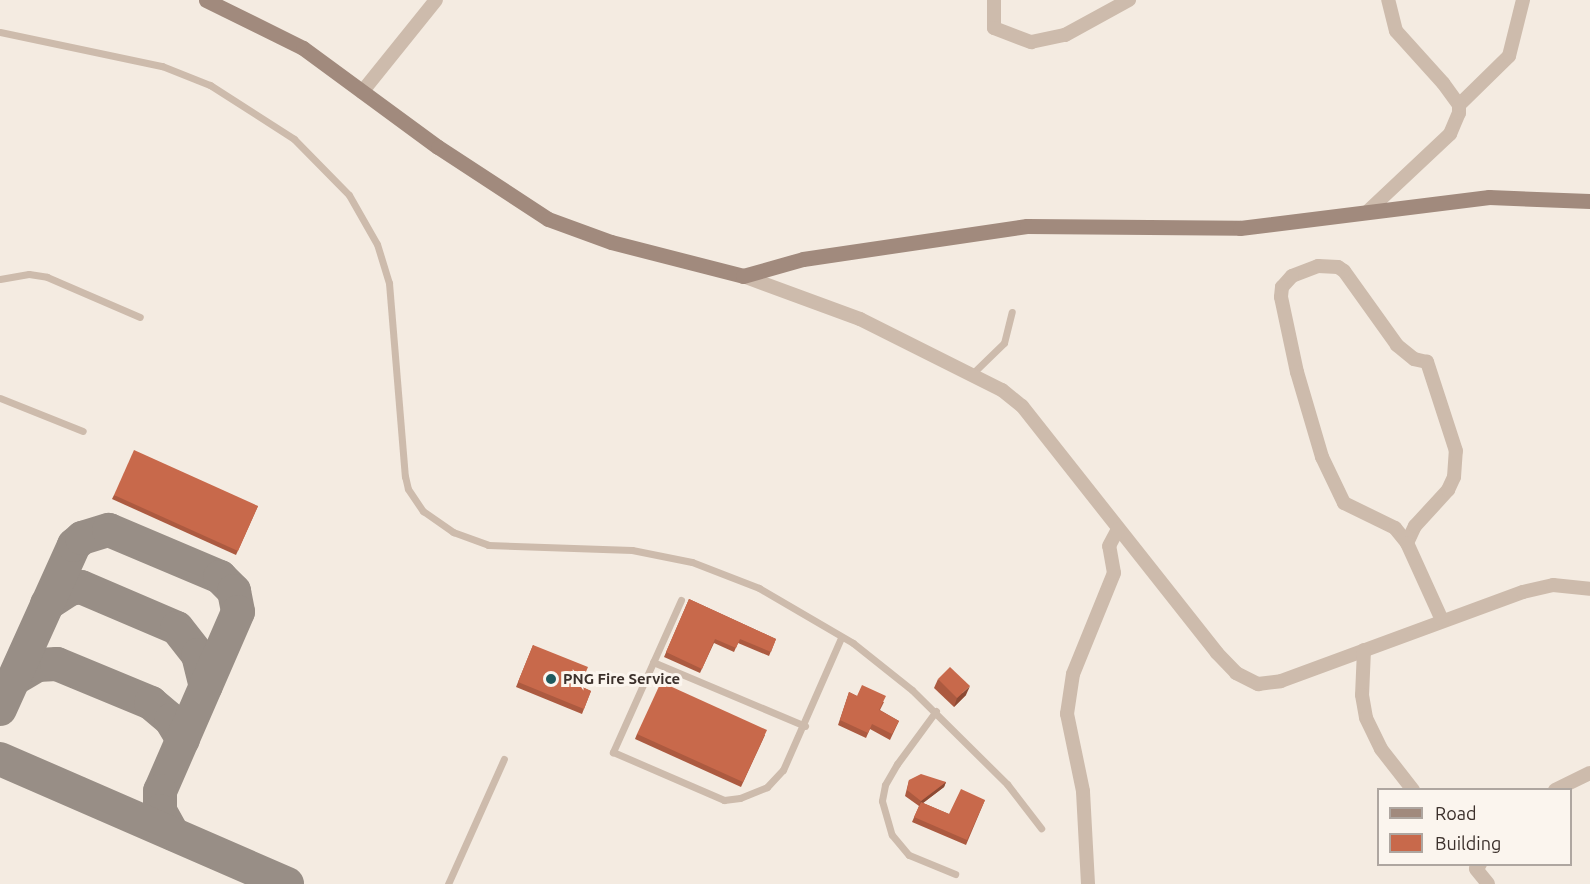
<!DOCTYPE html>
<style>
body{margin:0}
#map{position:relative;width:1590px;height:884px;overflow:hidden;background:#f4ebe1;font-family:Ubuntu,sans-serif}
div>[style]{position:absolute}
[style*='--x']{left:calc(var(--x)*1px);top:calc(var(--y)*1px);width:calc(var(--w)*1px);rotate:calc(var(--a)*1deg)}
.taxiway>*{height:34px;margin:-17px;padding:0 17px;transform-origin:17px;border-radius:17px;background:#988e86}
.lane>*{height:7px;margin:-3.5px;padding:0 3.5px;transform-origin:3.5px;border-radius:3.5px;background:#cdbbac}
.street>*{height:14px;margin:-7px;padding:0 7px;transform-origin:7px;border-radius:7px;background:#cdbbac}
.secondary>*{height:15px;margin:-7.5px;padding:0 7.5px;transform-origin:7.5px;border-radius:7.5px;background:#a18a7d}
.wall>*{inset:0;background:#ac5a40}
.shaded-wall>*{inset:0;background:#8c4a34}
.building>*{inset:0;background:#c8694b}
.dots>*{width:16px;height:16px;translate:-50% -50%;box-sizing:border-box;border:3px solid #fbf5ee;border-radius:50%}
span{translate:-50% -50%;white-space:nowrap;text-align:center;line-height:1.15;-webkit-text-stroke:6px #fbf5ee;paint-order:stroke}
.poi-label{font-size:15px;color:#3b302b;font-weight:700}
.left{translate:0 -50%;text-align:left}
.legend{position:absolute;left:1377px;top:788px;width:195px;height:78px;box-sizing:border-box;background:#fbf5ee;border:2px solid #aea6a0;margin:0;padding:8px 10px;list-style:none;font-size:18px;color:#3b302b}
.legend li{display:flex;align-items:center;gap:12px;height:30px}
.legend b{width:30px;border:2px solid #aea6a0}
</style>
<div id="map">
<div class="taxiway">
<div style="--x:47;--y:604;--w:27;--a:-33"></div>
<div style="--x:70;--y:589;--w:11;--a:-10"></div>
<div style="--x:81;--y:587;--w:104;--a:23.1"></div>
<div style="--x:177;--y:628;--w:34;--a:52"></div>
<div style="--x:198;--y:655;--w:32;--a:76"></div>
<div style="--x:14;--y:679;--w:27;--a:-31"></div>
<div style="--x:37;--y:665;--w:20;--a:-3"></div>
<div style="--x:57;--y:664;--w:102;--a:22.5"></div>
<div style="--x:151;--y:703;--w:26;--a:40"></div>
<div style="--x:171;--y:720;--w:23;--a:59"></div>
<div style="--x:0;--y:709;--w:180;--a:-65.7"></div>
<div style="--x:74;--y:545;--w:11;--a:-41"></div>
<div style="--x:82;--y:538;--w:28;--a:-17"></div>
<div style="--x:109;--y:530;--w:121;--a:22.9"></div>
<div style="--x:220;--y:577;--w:20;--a:45"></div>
<div style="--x:234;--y:591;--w:21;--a:79"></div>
<div style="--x:238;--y:612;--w:195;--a:113.5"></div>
<div style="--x:160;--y:791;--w:20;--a:90"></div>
<div style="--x:160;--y:811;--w:26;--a:61"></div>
<div style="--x:0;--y:759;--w:313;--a:23.5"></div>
</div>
<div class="lane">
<div style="--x:0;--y:32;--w:166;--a:11.9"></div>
<div style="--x:162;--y:66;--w:52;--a:21.6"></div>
<div style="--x:210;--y:85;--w:100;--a:32.7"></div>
<div style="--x:294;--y:139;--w:78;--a:45.5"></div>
<div style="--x:349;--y:195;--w:56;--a:60.3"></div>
<div style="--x:377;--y:244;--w:41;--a:72.9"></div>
<div style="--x:389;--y:283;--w:194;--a:85.3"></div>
<div style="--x:405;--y:476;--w:13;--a:77"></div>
<div style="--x:408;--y:489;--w:27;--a:56"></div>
<div style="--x:423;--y:511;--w:37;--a:35"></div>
<div style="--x:453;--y:532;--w:37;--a:20"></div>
<div style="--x:488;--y:545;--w:144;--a:2"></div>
<div style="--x:632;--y:550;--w:61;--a:11.3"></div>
<div style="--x:692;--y:562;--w:72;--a:21.2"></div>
<div style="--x:759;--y:588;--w:109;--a:30.3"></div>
<div style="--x:853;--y:643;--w:75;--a:38.5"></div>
<div style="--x:912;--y:690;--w:134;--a:44.7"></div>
<div style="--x:1007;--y:784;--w:56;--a:52.3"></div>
<div style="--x:0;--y:279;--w:29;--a:-10"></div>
<div style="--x:29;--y:274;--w:18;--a:9"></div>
<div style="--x:47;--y:277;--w:101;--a:23.3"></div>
<div style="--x:973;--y:373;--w:43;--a:-44.1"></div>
<div style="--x:1004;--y:343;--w:32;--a:-76"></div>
<div style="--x:0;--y:398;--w:89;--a:21.7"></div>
<div style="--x:681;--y:600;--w:167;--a:114.1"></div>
<div style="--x:613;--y:752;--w:121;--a:23.4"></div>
<div style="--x:724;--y:800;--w:16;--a:-7"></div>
<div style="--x:740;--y:798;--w:29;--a:-22"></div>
<div style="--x:767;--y:787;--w:23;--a:-47"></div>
<div style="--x:783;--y:770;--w:144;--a:-66.3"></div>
<div style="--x:653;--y:662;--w:165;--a:22.8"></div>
<div style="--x:936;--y:711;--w:66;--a:126.3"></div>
<div style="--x:897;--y:764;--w:24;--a:120"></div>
<div style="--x:885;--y:785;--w:16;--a:101"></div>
<div style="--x:882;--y:801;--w:35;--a:74"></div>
<div style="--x:892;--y:835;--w:26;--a:50"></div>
<div style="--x:909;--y:855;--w:50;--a:22.4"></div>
<div style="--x:448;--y:884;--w:137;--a:-65.9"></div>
</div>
<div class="street">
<div style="--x:994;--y:0;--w:28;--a:90"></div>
<div style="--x:994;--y:28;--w:40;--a:21"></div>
<div style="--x:1031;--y:42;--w:35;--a:-12"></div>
<div style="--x:1065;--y:35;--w:73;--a:-28.7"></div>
<div style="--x:362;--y:92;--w:118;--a:-51.2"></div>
<div style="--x:1459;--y:105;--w:70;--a:-44.4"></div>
<div style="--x:1509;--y:56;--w:58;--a:-76"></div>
<div style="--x:1367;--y:212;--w:114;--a:-43.2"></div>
<div style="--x:1450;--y:134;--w:23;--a:-67"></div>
<div style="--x:1459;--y:113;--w:8;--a:-90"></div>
<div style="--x:1459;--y:105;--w:27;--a:-126"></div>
<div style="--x:1443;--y:83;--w:70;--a:-132.1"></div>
<div style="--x:1396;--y:31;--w:32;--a:-104"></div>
<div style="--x:743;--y:276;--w:125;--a:20.2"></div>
<div style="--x:860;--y:319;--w:159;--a:26.6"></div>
<div style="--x:1002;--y:390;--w:26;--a:39"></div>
<div style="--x:1022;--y:406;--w:315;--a:51.7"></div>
<div style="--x:1217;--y:653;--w:28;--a:46"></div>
<div style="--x:1236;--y:673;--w:25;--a:27"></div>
<div style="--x:1258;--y:684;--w:23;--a:-7"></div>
<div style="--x:1281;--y:681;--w:258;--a:-20.2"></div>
<div style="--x:1523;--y:592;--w:31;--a:-13"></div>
<div style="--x:1553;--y:585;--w:37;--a:6"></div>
<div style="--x:1407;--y:543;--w:19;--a:-65"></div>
<div style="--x:1415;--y:526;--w:49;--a:-47.5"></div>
<div style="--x:1448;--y:490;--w:14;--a:-65"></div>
<div style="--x:1454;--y:477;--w:26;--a:-86"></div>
<div style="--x:1456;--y:451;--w:94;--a:-108"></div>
<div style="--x:1427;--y:362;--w:13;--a:-167"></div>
<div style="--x:1414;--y:359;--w:22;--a:-141"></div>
<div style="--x:1397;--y:345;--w:91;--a:-125.6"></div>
<div style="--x:1344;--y:271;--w:7;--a:-146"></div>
<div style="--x:1338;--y:267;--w:20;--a:-177"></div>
<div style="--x:1318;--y:266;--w:28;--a:159"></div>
<div style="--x:1292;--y:276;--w:15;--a:132"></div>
<div style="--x:1282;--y:287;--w:10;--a:96"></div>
<div style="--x:1281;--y:297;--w:77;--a:78"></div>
<div style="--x:1297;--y:372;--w:89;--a:73.6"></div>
<div style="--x:1322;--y:457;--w:51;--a:64.4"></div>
<div style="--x:1344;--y:503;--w:57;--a:26.1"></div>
<div style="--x:1395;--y:528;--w:19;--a:51"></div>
<div style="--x:1407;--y:543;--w:85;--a:65.6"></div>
<div style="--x:1364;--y:650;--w:45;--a:92.5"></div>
<div style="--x:1362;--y:695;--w:23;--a:80"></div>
<div style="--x:1366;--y:718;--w:34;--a:64"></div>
<div style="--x:1381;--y:749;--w:52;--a:52"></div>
<div style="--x:1555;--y:790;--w:39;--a:-26"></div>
<div style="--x:1480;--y:864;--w:6;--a:129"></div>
<div style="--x:1476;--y:869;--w:19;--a:51"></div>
<div style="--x:1088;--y:884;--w:93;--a:-93.1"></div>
<div style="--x:1083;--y:791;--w:79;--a:-101.7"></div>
<div style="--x:1067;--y:714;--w:40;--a:-81.5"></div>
<div style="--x:1073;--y:674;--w:109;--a:-67.9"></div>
<div style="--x:1114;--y:573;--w:27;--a:-100"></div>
<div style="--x:1109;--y:546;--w:19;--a:-62"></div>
</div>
<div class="secondary">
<div style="--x:206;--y:0;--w:108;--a:26.3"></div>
<div style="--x:303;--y:48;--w:167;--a:36.3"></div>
<div style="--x:438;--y:147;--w:131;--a:33.2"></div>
<div style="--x:548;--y:219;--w:67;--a:20.1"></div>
<div style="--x:611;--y:242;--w:136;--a:14.4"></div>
<div style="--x:743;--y:276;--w:62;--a:-15.8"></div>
<div style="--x:803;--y:259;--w:226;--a:-8.4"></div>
<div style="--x:1027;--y:226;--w:213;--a:0.5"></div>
<div style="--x:1240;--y:228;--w:251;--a:-7.1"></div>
<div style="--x:1489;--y:197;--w:101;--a:2.3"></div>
</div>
<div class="wall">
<div style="clip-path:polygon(114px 495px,258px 506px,236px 555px,112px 499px)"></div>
<div style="clip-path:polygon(689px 599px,776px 639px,769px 656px,738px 643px,734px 652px,714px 643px,700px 673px,664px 657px)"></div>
<div style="clip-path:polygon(533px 645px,580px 686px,591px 691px,582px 714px,516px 687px)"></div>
<div style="clip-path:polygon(938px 679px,966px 695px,954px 707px,934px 688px)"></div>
<div style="clip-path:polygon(849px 692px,857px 696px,884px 702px,880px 710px,899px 721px,890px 740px,870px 729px,866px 738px,838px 725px)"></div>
<div style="clip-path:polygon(637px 734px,765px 735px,741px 787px,635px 739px)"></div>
<div style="clip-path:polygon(909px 780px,946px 782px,944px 787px,923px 803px,949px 814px,985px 800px,966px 845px,912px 822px,919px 806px,905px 796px)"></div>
</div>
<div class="shaded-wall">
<div style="clip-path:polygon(970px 686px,966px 695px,954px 707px,957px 698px)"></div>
<div style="clip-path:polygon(946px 782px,944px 787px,919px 806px,921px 801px)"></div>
</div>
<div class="building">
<div style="clip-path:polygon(134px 450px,258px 506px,238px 551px,114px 495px)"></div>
<div style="clip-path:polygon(689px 599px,776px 639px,771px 652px,740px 639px,736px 648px,715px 639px,702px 669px,666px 652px)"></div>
<div style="clip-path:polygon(533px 645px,588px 667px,580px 686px,591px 691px,584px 709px,518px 682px)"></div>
<div style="clip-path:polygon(950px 667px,970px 686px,957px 698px,938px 679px)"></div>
<div style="clip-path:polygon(661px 682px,767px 730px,743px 782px,637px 734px)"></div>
<div style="clip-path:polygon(862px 685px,886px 696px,879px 710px,899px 721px,892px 734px,872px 724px,868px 733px,840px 720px,849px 692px,857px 696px)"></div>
<div style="clip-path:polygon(921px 774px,946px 782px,921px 801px,907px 790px,909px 780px)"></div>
<div style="clip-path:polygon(961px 789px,985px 800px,967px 840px,914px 817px,921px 802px,949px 814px)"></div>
</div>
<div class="dots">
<div style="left:551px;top:679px;background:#1f5a5e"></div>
</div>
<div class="poi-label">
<span class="left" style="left:563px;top:679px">PNG Fire Service</span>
</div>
<ul class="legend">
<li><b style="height:8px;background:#a18a7d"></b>Road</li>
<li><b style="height:16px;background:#c8694b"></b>Building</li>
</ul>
</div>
